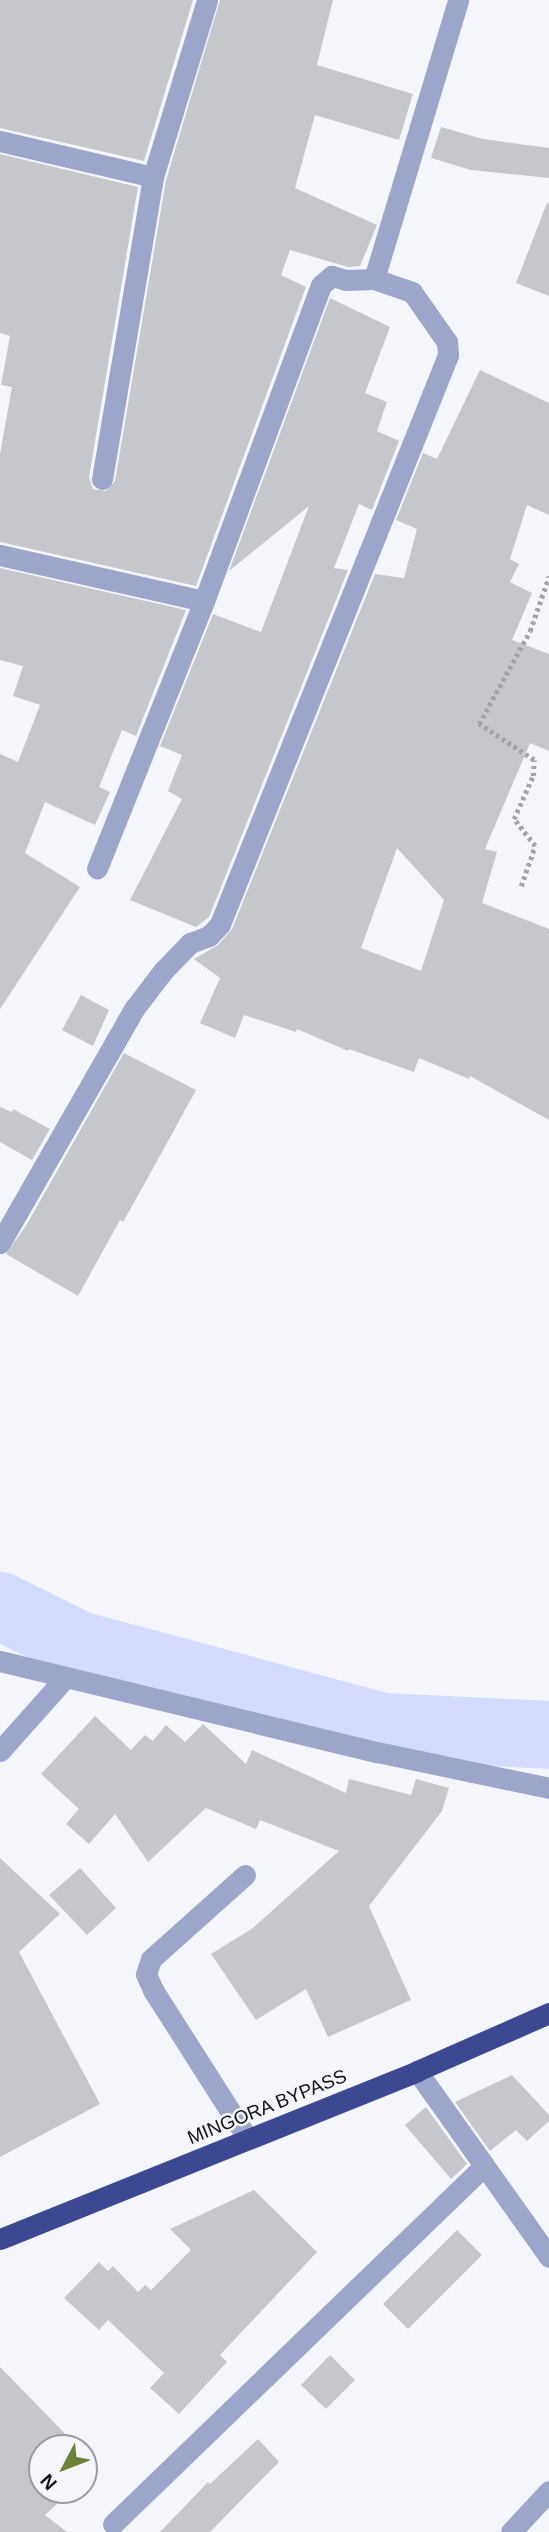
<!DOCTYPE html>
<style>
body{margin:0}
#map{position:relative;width:549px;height:2532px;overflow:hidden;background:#f5f6fc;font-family:Helvetica,sans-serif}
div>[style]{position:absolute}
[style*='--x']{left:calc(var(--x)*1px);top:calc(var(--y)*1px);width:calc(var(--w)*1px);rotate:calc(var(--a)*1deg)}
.river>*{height:68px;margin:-34px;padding:0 34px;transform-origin:34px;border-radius:34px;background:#d3dcff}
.building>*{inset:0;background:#c6c7cc}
.path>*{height:4.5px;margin-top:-2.25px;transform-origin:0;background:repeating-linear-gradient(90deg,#a3a4a8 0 3.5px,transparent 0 7px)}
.minor>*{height:21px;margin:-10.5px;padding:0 10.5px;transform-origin:10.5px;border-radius:10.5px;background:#9ca6cb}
.highway>*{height:21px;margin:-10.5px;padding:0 10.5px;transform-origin:10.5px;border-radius:10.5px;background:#3c4891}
span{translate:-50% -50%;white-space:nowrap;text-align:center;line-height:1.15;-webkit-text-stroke:5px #f5f6fc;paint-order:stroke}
.street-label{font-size:19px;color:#131315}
.north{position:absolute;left:28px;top:2434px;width:70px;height:70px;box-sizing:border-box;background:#f5f6fc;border:2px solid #9b9ba0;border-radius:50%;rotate:228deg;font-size:19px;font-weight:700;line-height:28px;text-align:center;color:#131315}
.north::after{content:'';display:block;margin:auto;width:24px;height:32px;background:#6c8234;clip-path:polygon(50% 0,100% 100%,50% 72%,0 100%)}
</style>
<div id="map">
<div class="river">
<div style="--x:0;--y:1606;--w:88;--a:26.3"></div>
<div style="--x:79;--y:1645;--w:314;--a:15.1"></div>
<div style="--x:382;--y:1727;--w:167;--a:2.7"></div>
</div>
<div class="building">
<div style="clip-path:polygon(0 0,193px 0,144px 161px,0 128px)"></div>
<div style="clip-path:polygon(220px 0,333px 0,317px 65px,413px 94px,399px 140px,315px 115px,295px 188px,377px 225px,360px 266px,348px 267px,290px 250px,281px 275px,306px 287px,196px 586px,0 542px,0 454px,12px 387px,1px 385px,10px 336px,0 333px,0 154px,138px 187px,89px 477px,93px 489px,106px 491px,115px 481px,166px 180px)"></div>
<div style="clip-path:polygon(441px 127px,483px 139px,549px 148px,549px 178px,471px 170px,431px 158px)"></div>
<div style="clip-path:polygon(547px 203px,549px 204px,549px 296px,516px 283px)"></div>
<div style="clip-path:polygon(330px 298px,390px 327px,365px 393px,387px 402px,377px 431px,399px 441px,372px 510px,359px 504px,334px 568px,348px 570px,209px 917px,196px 927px,130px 900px,182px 799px,168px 791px,182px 755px,160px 746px,213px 614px,261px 632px,309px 506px,229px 571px)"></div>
<div style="clip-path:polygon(evenodd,480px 370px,549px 403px,549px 515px,527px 505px,510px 559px,519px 564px,510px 582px,532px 593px,512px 640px,549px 654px,549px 751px,530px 743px,485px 849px,497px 852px,482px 903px,549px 929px,549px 1120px,470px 1076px,469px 1079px,419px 1058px,414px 1072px,349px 1049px,348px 1051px,297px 1029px,296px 1032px,244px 1015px,235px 1038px,200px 1023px,220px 978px,194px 959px,218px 945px,232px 929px,375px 574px,404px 578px,417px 529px,396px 520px,423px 453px,437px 459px,480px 370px,397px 848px,444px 900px,421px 971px,361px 948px,397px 848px)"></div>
<div style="clip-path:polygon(0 568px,186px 610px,136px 736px,122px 730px,99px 787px,110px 792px,95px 825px,45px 802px,25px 853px,80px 887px,0 1009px,0 754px,18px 762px,40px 705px,13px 696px,23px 666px,0 660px)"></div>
<div style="clip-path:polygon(81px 995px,109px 1010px,93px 1046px,62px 1030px)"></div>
<div style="clip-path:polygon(124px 1053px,196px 1090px,145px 1183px,123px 1222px,120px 1220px,78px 1296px,6px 1254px,27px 1224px)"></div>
<div style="clip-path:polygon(0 1107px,12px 1112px,13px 1109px,50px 1129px,32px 1160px,0 1142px)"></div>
<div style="clip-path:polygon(95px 1716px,131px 1750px,145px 1735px,153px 1741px,166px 1725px,185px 1742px,203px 1724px,246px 1764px,252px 1750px,346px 1793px,349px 1779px,411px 1795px,416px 1779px,449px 1788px,442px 1811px,369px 1906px,411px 2000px,328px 2037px,306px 1989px,256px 2020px,211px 1954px,253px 1928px,339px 1851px,260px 1820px,256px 1829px,206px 1808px,148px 1862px,115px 1814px,89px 1844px,66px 1824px,79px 1809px,41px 1774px)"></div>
<div style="clip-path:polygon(0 1858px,60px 1914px,19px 1952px,100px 2104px,0 2157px)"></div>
<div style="clip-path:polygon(80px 1868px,116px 1908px,87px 1935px,49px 1895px)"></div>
<div style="clip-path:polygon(512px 2075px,549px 2115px,549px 2121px,527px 2141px,516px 2130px,490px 2151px,455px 2102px)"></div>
<div style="clip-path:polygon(426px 2107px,467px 2164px,451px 2179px,405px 2125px)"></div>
<div style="clip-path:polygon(254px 2190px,317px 2252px,220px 2355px,227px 2362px,179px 2414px,150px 2388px,164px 2373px,108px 2320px,99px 2330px,64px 2298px,99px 2262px,108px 2271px,113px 2266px,138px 2292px,145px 2285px,151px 2290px,191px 2250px,170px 2229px)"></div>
<div style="clip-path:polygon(457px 2230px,482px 2255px,408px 2329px,383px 2304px)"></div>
<div style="clip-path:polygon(330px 2355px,355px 2380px,326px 2409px,301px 2385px)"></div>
<div style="clip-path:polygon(0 2367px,79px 2448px,42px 2448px,42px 2490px,72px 2490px,45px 2515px,67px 2532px,0 2532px)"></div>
<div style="clip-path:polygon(258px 2439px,279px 2462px,210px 2532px,160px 2532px,208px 2482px,210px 2484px)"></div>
<div style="clip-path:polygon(84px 2453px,98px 2467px,84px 2480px)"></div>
</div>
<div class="path">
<div style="--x:521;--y:886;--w:42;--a:-70.7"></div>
<div style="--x:535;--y:846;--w:34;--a:-128"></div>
<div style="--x:514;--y:819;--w:47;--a:-66.2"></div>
<div style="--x:533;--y:776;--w:16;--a:-86"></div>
<div style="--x:534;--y:760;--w:66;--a:-146.8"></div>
<div style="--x:479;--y:724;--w:106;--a:-61.3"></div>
<div style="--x:530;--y:631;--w:58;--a:-70.9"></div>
</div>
<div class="minor">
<div style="--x:0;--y:141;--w:157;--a:13.2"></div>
<div style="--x:374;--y:279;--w:291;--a:-73.2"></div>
<div style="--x:102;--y:479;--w:306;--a:-80.4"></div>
<div style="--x:153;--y:177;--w:185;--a:-73"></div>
<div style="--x:0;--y:555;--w:209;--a:12.7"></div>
<div style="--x:0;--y:1243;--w:270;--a:-60.2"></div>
<div style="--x:134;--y:1009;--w:48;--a:-52.7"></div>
<div style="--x:163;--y:971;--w:39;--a:-46"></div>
<div style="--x:190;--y:943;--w:20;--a:-20"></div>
<div style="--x:209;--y:936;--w:16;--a:-47"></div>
<div style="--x:220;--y:924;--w:613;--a:-68.16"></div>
<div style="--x:448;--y:355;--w:13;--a:-94"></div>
<div style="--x:447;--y:342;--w:61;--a:-125"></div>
<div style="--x:412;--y:292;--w:40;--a:-161.1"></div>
<div style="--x:374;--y:279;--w:28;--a:178"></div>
<div style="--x:346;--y:280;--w:15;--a:-164"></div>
<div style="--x:332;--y:276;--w:14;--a:141"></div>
<div style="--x:321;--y:285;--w:337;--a:110.3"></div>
<div style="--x:204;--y:601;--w:288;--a:111.8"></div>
<div style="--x:0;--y:1661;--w:388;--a:13.6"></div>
<div style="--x:377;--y:1752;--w:176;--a:11.8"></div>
<div style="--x:0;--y:1751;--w:98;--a:-48.3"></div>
<div style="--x:245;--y:1875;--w:126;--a:138.2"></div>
<div style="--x:151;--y:1959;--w:16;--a:108"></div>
<div style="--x:146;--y:1974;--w:17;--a:66"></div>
<div style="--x:153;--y:1990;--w:177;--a:57.5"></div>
<div style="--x:417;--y:2071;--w:228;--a:54.6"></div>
<div style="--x:113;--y:2524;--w:516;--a:-43.98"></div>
<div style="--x:511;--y:2532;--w:56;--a:-47.2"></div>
</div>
<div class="highway">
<div style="--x:0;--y:2239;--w:450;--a:-21.9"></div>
<div style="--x:417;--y:2071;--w:144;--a:-23.7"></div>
</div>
<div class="street-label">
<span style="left:267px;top:2107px;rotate:-22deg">MINGORA BYPASS</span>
</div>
<div class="north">N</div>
</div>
